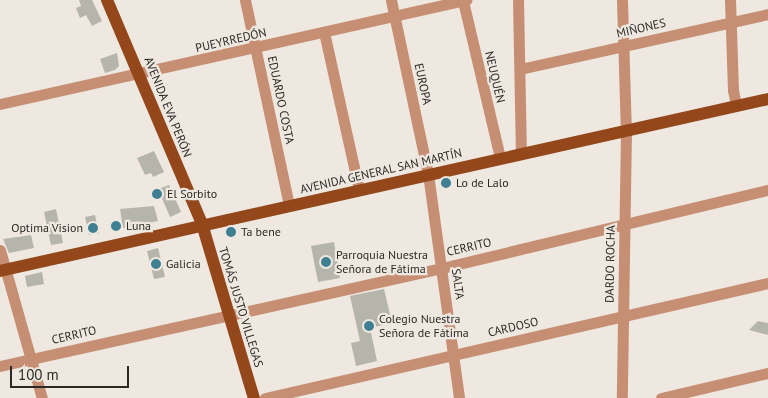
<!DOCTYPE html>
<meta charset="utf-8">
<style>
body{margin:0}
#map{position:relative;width:768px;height:398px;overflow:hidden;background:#eee8e0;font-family:"PT Sans",sans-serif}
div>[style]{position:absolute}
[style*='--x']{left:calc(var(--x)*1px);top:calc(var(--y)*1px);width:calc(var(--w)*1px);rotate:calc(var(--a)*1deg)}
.building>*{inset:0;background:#b6b5ac}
.minor>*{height:11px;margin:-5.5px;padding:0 5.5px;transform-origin:5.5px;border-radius:5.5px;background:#c68f74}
.major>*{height:12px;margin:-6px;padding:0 6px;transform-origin:6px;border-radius:6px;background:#93471a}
.dots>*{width:14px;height:14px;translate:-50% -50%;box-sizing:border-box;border:2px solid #eee8e0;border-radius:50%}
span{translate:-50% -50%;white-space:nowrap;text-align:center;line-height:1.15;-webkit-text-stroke:4.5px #eee8e0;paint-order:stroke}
.street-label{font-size:12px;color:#2b2926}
.poi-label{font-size:12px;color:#2b2926}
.left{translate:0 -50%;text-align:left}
.right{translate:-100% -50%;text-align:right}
.scale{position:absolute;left:10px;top:366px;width:119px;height:22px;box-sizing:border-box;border:2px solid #2b2926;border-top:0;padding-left:6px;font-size:15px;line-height:18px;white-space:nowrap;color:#2b2926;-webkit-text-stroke:4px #eee8e0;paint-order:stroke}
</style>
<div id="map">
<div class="building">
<div style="clip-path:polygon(79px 0,92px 0,102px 21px,92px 26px,86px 15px,80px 18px,76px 8px,81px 6px)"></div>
<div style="clip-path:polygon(117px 53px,119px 66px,115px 70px,105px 73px,100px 59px)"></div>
<div style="clip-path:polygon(154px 151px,164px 172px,153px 177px,151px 173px,145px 175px,137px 158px)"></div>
<div style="clip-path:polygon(169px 185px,181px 212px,170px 217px,158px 189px)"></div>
<div style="clip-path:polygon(154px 206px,158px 221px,123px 228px,120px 209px)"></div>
<div style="clip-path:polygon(56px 209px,63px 243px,51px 245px,44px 212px)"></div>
<div style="clip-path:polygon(95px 215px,99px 233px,89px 235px,85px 217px)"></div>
<div style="clip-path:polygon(31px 235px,34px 248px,9px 253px,3px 239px)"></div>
<div style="clip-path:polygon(334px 242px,340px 278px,318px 282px,311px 246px)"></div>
<div style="clip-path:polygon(158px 248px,165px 277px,154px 279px,147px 251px)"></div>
<div style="clip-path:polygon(42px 272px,44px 284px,27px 287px,25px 276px)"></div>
<div style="clip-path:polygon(384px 289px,392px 323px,370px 328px,377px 361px,356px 366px,351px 343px,360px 341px,350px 296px)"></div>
<div style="clip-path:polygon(758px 321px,768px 323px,768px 335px,749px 330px)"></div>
</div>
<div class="minor">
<div style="--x:245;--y:0;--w:210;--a:77.9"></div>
<div style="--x:391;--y:0;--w:178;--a:78"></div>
<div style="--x:428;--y:174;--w:226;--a:82.1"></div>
<div style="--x:518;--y:0;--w:154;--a:88.9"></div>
<div style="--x:622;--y:0;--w:131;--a:88.3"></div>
<div style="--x:626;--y:131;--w:267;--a:90.9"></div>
<div style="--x:730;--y:0;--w:90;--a:88.1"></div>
<div style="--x:733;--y:90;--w:16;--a:79"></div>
<div style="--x:463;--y:1;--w:161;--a:76.7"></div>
<div style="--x:324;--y:32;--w:162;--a:77.5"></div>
<div style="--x:520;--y:69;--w:254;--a:-12.5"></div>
<div style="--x:0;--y:104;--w:478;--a:-12.6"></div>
<div style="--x:0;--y:250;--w:154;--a:74.2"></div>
<div style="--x:0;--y:366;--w:453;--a:-12.5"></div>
<div style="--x:442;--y:268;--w:335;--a:-13.5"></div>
<div style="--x:265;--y:398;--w:516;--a:-12.88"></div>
<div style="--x:661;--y:398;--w:110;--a:-13.2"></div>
</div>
<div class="major">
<div style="--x:107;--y:0;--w:243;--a:67"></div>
<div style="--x:202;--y:224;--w:182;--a:73.4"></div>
<div style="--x:0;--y:271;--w:787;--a:-12.62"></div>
</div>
<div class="dots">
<div style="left:446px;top:183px;background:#3e7f92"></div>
<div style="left:157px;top:194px;background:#3e7f92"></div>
<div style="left:116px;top:226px;background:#3e7f92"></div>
<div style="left:93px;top:228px;background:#3e7f92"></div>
<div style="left:231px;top:232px;background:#3e7f92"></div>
<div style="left:326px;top:262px;background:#3e7f92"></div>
<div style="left:156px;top:264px;background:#3e7f92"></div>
<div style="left:369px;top:326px;background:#3e7f92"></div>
</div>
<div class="street-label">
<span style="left:641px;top:28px;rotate:-13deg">MIÑONES</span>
<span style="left:231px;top:40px;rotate:-13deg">PUEYRREDÓN</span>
<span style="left:495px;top:77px;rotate:77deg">NEUQUÉN</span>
<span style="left:423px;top:84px;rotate:78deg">EUROPA</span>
<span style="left:281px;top:100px;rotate:78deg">EDUARDO COSTA</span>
<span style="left:168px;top:107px;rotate:68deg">AVENIDA EVA PERÓN</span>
<span style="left:381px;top:171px;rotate:-13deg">AVENIDA GENERAL SAN MARTÍN</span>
<span style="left:469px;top:247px;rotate:-13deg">CERRITO</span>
<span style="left:610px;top:264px;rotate:-89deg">DARDO ROCHA</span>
<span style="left:458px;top:284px;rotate:82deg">SALTA</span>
<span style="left:241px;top:307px;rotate:73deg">TOMÁS JUSTO VILLEGAS</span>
<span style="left:513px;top:327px;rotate:-13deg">CARDOSO</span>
<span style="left:74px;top:335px;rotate:-13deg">CERRITO</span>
</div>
<div class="poi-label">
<span class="left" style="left:456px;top:183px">Lo de Lalo</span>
<span class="left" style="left:167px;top:194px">El Sorbito</span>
<span class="left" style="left:126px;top:226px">Luna</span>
<span class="right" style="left:83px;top:228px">Optima Vision</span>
<span class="left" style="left:241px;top:232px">Ta bene</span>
<span class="left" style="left:336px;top:262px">Parroquia Nuestra<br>Señora de Fátima</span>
<span class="left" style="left:166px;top:264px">Galicia</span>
<span class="left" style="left:379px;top:326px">Colegio Nuestra<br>Señora de Fátima</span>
</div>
<div class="scale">100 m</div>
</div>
